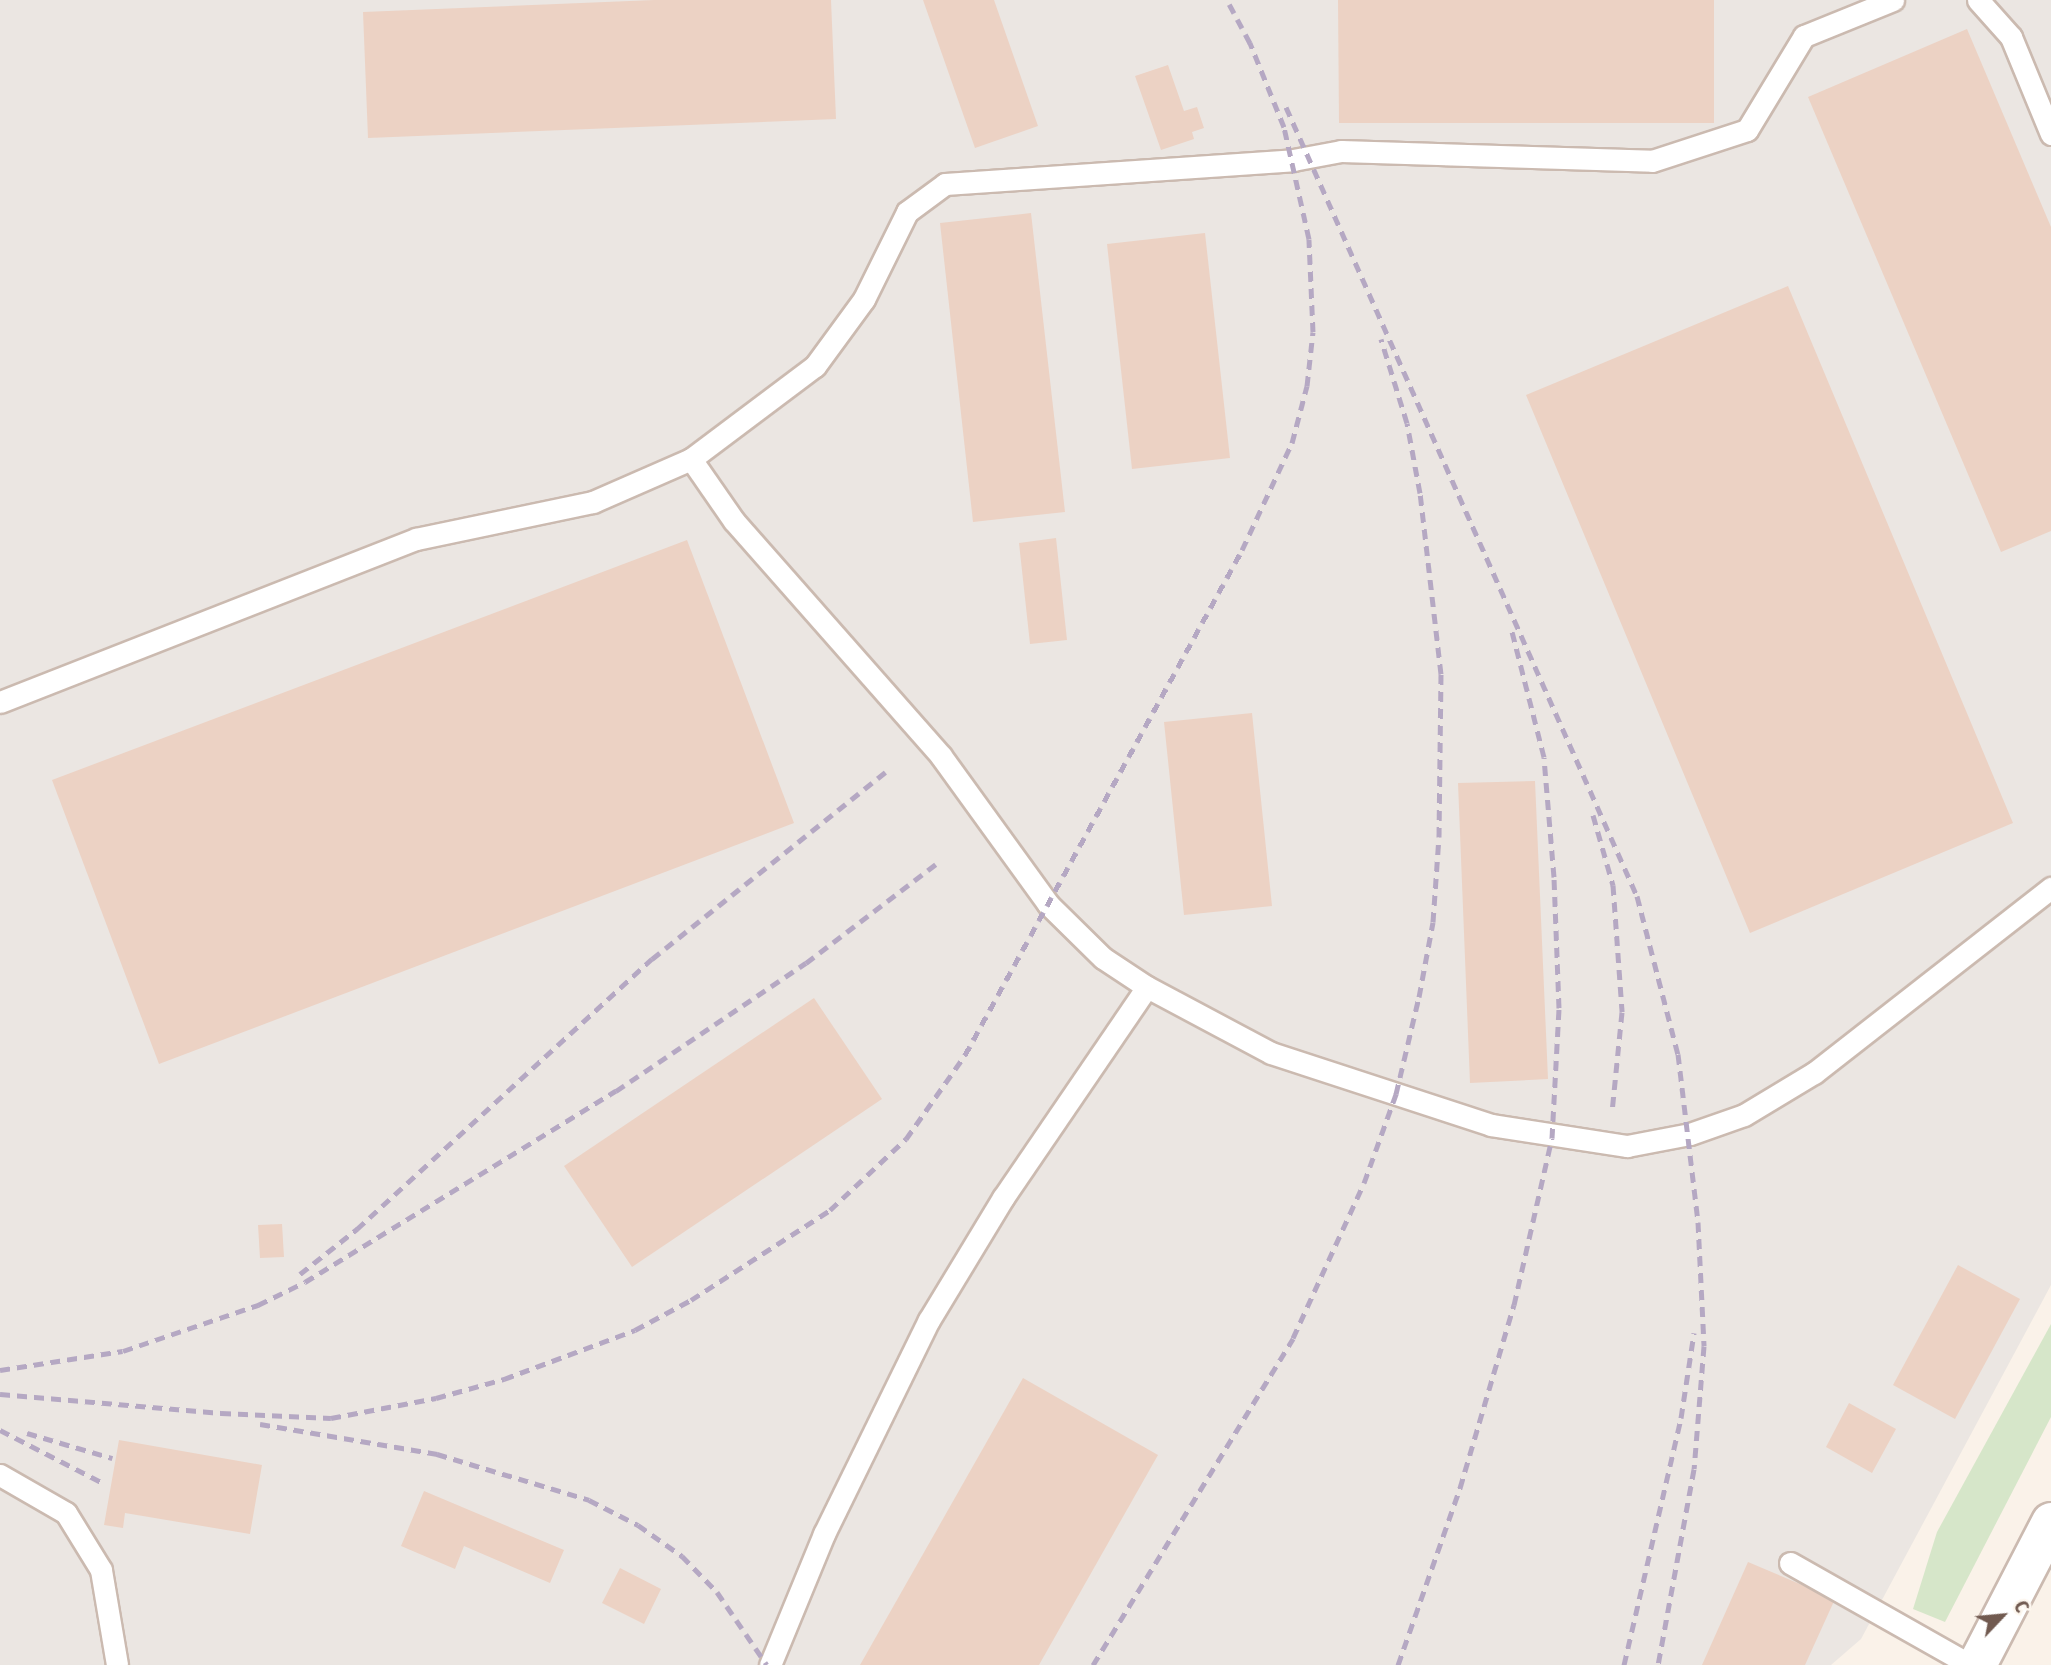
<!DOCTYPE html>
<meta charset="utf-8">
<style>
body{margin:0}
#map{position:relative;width:2051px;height:1665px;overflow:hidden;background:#faf2e9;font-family:"Fira Sans Condensed",sans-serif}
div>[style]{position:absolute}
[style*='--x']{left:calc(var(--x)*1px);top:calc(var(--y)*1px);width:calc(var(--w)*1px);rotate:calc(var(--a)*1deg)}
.industrial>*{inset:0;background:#ebe6e2}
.green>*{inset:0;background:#d6e6c9}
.building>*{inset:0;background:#ecd2c4}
.roads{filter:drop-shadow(2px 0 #cbbab0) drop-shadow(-2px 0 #cbbab0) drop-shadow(0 2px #cbbab0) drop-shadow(0 -2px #cbbab0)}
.service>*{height:21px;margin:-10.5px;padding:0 10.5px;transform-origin:10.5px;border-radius:10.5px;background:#fff}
.tertiary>*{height:38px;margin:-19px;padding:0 19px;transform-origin:19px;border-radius:19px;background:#fff}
.rail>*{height:5px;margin-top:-2.5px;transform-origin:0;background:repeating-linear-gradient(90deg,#b5a8c3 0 10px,transparent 0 17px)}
span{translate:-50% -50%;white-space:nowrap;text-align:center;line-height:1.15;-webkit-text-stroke:5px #fdf7ef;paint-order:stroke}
.north{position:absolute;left:1967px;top:1581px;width:70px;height:70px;-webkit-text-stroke:5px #fdf7ef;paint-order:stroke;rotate:64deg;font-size:19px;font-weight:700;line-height:28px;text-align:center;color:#715a50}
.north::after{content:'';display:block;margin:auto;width:24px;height:32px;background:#715a50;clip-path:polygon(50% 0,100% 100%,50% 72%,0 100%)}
</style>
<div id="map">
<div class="industrial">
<div style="clip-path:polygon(0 0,2051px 0,2051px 1285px,1861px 1639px,1831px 1665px,0 1665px)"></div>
</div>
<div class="green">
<div style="clip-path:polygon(2051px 1324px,2051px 1417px,1945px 1622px,1913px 1609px,1937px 1532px)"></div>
</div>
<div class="building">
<div style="clip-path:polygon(654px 0,831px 0,836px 119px,368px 138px,363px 12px)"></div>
<div style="clip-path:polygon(923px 0,994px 0,1038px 126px,975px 148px)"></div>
<div style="clip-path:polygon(1338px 0,1714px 0,1714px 123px,1339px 123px)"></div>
<div style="clip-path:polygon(1967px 29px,2051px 227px,2051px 531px,2001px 552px,1808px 97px)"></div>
<div style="clip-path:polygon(1168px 65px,1184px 111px,1197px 107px,1204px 128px,1192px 132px,1194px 139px,1161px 150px,1135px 76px)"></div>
<div style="clip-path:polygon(1031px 213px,1065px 512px,973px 522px,940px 223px)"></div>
<div style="clip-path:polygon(1205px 233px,1230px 458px,1132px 469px,1107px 244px)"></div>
<div style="clip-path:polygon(1788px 286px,2013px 823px,1750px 933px,1526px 395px)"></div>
<div style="clip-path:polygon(1056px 538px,1067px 640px,1030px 644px,1019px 543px)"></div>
<div style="clip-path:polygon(687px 540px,794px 823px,159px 1064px,52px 780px)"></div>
<div style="clip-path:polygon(1252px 713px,1272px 906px,1184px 915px,1164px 722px)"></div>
<div style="clip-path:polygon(1535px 781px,1548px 1079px,1470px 1083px,1458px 783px)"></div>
<div style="clip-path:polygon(814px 998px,882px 1099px,632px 1267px,564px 1166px)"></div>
<div style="clip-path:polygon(282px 1224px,284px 1257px,260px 1258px,258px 1225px)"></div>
<div style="clip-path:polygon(1958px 1265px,2020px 1299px,1955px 1419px,1893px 1385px)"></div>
<div style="clip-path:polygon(1023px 1378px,1158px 1455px,1039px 1665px,860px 1665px)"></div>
<div style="clip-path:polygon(1849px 1403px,1896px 1429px,1872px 1473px,1826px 1447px)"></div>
<div style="clip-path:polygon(119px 1440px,262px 1465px,250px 1534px,125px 1513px,123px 1528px,104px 1525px)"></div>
<div style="clip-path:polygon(424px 1491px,564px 1550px,550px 1583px,464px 1546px,455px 1569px,401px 1546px)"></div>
<div style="clip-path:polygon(1748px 1562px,1835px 1599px,1805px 1665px,1702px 1665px)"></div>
<div style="clip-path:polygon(620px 1568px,661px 1589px,644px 1624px,602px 1603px)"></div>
</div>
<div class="roads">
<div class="service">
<div style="--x:1978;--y:0;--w:50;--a:48.3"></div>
<div style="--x:2011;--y:37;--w:105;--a:67.6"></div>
<div style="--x:691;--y:459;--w:75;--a:55.3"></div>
<div style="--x:734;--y:521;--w:313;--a:48.6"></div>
<div style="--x:941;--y:756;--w:183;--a:54.1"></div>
<div style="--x:1048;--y:904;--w:77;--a:44.5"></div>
<div style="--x:1103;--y:958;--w:53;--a:33.4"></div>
<div style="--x:1147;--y:987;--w:140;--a:28"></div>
<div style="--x:1271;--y:1053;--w:231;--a:18.1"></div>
<div style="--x:1491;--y:1125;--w:138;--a:8.8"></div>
<div style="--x:1627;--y:1146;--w:64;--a:-10.8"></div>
<div style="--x:1690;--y:1134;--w:57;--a:-19.4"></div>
<div style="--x:1744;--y:1115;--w:82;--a:-31"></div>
<div style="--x:1814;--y:1073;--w:301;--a:-38"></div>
<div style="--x:0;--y:702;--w:447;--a:-21.4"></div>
<div style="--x:416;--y:539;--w:181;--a:-11.8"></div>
<div style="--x:593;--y:502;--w:107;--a:-23.7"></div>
<div style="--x:691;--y:459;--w:155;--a:-36.9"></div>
<div style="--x:815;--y:366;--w:83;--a:-53.8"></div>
<div style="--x:864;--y:299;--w:97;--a:-63.7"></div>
<div style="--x:907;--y:212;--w:47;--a:-36.4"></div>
<div style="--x:945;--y:184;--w:349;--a:-3.9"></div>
<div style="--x:1293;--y:160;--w:49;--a:-10.6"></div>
<div style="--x:1341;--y:151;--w:311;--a:1.8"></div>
<div style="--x:1652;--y:161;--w:100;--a:-18.1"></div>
<div style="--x:1747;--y:130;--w:110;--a:-58.8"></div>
<div style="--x:1804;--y:36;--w:96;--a:-22"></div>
<div style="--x:0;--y:1475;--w:76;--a:29.9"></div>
<div style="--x:66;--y:1513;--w:67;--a:58.4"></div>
<div style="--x:101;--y:1570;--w:96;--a:80.4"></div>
<div style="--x:1790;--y:1563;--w:207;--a:29.5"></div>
<div style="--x:770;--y:1665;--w:142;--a:-67.6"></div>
<div style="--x:824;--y:1534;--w:238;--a:-63.9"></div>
<div style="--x:929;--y:1320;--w:143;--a:-58.8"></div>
<div style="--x:1003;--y:1198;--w:255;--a:-55.7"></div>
</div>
<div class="tertiary">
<div style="--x:1977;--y:1665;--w:161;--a:-62.6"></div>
</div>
</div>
<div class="rail">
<div style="--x:1286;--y:107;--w:864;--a:66.02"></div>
<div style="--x:1637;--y:896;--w:163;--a:75.5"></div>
<div style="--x:1678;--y:1054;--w:169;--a:83.2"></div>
<div style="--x:1698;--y:1222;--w:124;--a:87.2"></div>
<div style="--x:1704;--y:1346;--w:123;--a:94.6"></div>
<div style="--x:1694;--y:1469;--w:199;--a:100.4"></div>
<div style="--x:1593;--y:815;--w:73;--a:74.1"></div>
<div style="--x:1613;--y:885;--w:127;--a:85.9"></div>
<div style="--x:1622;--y:1012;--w:101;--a:95.7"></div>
<div style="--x:300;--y:1274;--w:73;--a:-38.3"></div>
<div style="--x:357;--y:1229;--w:400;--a:-42.5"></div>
<div style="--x:652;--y:959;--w:302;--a:-38.7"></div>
<div style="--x:0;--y:1370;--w:124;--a:-8.8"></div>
<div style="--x:123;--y:1351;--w:143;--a:-18.8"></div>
<div style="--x:258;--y:1305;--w:52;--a:-26.1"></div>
<div style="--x:305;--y:1282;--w:365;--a:-31.6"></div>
<div style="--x:616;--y:1091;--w:229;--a:-34"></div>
<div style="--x:806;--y:963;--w:163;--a:-37.3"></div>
<div style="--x:0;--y:1394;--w:222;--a:4.9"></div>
<div style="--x:221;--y:1413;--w:110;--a:2.6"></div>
<div style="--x:331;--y:1418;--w:107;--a:-10.8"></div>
<div style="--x:436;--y:1398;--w:71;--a:-15.6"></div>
<div style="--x:504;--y:1379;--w:140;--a:-20.5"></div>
<div style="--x:635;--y:1330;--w:64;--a:-28.2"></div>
<div style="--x:691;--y:1300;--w:166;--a:-32.9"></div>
<div style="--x:830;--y:1210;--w:104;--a:-43.1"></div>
<div style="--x:906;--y:1139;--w:103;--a:-54.9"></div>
<div style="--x:965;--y:1055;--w:576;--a:-61.25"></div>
<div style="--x:1242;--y:550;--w:118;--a:-65"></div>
<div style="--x:1292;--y:443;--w:59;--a:-75.3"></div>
<div style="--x:1307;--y:386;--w:54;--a:-83.7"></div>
<div style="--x:1313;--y:332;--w:93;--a:-92.5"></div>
<div style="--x:1309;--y:239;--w:115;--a:-102.6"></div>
<div style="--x:1284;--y:127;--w:91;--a:-112"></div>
<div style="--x:1250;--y:43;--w:49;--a:-118.1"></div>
<div style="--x:260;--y:1424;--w:180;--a:9.6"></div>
<div style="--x:437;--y:1454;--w:159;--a:16.8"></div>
<div style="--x:589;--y:1500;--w:55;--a:27"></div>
<div style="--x:638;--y:1525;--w:54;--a:35.2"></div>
<div style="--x:682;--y:1556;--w:50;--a:45.8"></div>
<div style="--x:717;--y:1592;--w:88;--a:55.6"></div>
<div style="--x:0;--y:1430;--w:118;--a:27.2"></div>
<div style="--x:27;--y:1433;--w:89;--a:16.4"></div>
<div style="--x:1093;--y:1665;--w:383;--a:-58.5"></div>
<div style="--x:1293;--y:1338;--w:170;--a:-65.4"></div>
<div style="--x:1364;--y:1183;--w:95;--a:-70.2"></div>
<div style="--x:1396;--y:1094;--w:100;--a:-76.7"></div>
<div style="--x:1419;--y:997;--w:76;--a:-79.4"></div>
<div style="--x:1433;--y:922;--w:85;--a:-86"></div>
<div style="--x:1439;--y:837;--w:163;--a:-89.3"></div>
<div style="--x:1441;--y:674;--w:182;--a:-96.6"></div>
<div style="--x:1420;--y:493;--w:71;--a:-100.5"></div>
<div style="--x:1407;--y:423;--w:88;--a:-107.2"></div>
<div style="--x:1398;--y:1665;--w:188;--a:-70.7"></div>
<div style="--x:1460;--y:1488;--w:191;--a:-73.6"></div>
<div style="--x:1514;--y:1305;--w:171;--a:-77.2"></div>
<div style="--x:1552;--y:1138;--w:130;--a:-86.9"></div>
<div style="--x:1559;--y:1008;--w:131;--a:-92.2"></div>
<div style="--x:1554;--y:877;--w:120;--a:-94.8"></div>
<div style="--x:1544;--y:757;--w:133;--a:-104.3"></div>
<div style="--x:1624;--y:1665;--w:253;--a:-77"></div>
<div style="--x:1681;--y:1418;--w:86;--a:-81.3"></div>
</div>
<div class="north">С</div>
</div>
